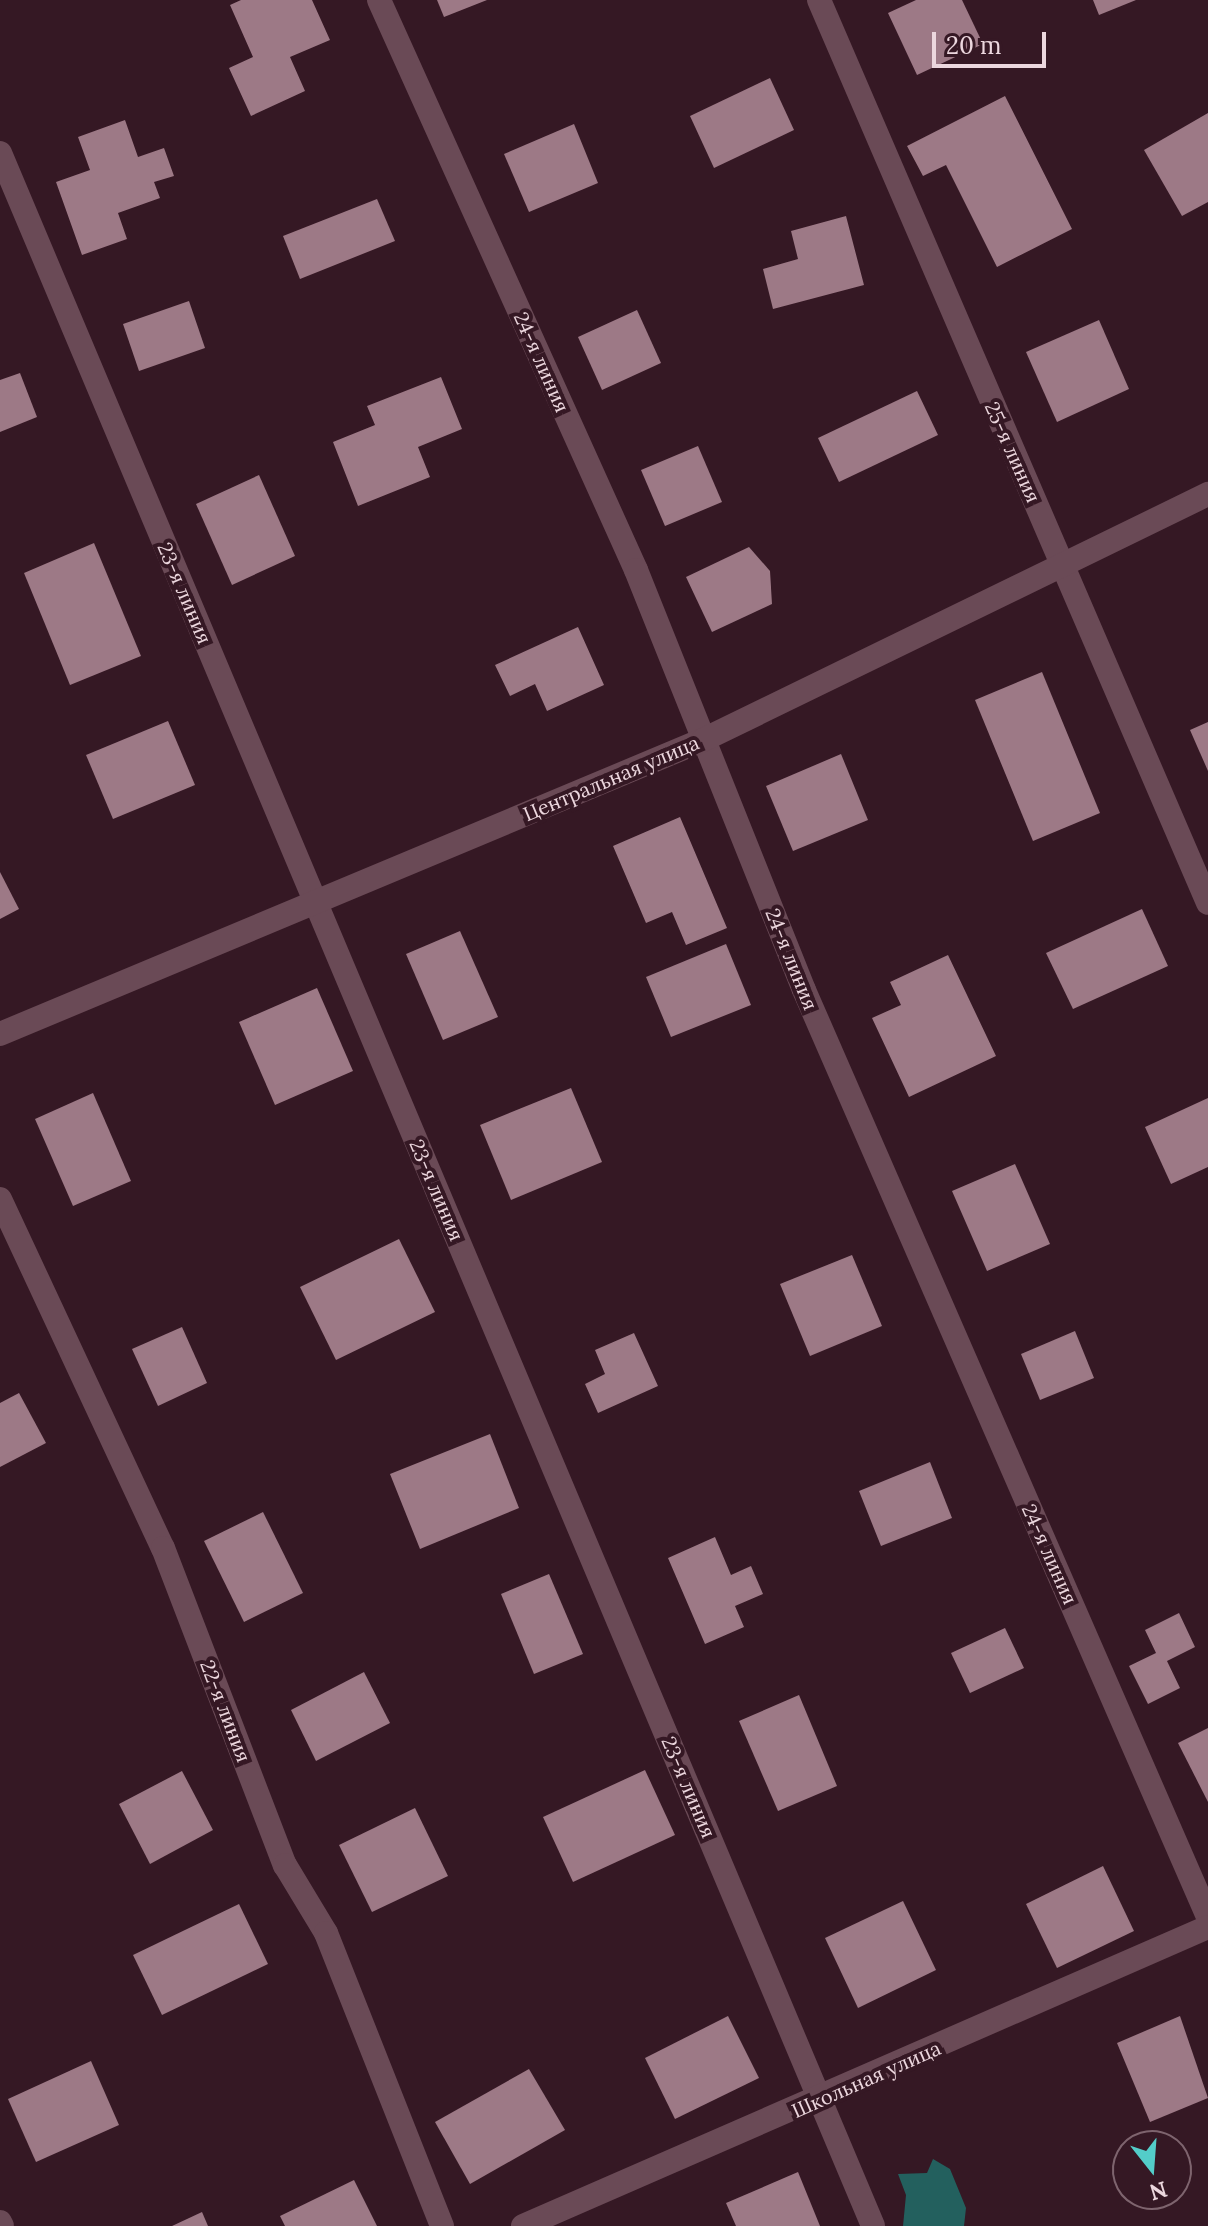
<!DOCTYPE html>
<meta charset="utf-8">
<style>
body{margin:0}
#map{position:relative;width:1208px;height:2226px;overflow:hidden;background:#351824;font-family:Lora,serif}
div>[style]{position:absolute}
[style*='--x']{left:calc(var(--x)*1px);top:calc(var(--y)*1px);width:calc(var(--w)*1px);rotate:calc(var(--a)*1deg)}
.water>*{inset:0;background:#23605e}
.building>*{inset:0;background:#9d7986}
.street>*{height:24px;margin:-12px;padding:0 12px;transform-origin:12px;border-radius:12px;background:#6a4a56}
span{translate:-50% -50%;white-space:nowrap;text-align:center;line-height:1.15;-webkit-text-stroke:8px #351824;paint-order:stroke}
.street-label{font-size:20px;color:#ecd7de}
.north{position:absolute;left:1112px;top:2130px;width:80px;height:80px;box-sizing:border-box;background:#351824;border:2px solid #7e646e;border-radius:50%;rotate:163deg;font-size:22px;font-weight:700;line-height:32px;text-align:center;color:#ecd7de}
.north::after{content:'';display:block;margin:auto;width:28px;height:36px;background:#53cdc9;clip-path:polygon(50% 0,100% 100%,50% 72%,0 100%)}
.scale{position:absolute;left:932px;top:32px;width:114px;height:36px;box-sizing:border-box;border:4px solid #ecd7de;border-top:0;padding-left:10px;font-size:24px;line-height:28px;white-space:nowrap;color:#ecd7de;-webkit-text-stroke:6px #351824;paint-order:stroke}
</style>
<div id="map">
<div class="water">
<div style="clip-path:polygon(933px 2159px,950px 2169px,966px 2208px,964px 2226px,903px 2226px,906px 2195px,898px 2174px,927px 2173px)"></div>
</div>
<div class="building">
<div style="clip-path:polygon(241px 0,312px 0,330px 40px,290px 57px,305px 91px,251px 116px,229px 68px,253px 57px,230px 5px)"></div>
<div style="clip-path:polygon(437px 0,487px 0,444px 17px)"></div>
<div style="clip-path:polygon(916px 0,962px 0,983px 44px,917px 75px,888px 13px)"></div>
<div style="clip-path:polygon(1093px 0,1136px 0,1099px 15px)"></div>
<div style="clip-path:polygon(770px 78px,794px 130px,714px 168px,690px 116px)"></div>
<div style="clip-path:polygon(1005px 96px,1072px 229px,997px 267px,946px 165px,923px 176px,907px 146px)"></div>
<div style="clip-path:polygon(1208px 113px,1208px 202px,1182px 216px,1144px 150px)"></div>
<div style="clip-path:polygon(125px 120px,138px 157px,164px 148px,174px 176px,154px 182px,160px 198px,118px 213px,127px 239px,82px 255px,56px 182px,90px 170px,78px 137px)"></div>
<div style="clip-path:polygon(574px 124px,598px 183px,529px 212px,504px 154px)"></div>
<div style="clip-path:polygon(377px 199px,395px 241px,300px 279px,283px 236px)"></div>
<div style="clip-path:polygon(846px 216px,864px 285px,773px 309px,763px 269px,798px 259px,791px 231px)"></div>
<div style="clip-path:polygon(189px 301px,205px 348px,139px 371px,123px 324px)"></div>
<div style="clip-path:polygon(637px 310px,661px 363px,602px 390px,578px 337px)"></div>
<div style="clip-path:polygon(1099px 320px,1129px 389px,1057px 422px,1026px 352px)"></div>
<div style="clip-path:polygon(20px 373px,37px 417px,0 432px,0 380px)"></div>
<div style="clip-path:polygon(441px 377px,462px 429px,418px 447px,430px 477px,358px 506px,333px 442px,375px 425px,367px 406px)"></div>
<div style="clip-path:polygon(917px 391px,938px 435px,839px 482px,818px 438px)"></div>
<div style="clip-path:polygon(698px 446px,722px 502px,665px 526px,641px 470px)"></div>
<div style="clip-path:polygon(259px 475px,295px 556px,232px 585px,196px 504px)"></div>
<div style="clip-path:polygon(94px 543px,141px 656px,70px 685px,24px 573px)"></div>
<div style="clip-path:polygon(749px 547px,770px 571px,772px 604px,712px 632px,686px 577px)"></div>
<div style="clip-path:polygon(578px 627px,604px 685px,547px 711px,535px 684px,510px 696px,495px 665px)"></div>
<div style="clip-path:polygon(1042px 672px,1100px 813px,1033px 841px,975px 700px)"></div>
<div style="clip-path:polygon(168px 721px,195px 785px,113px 819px,86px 755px)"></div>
<div style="clip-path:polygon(1208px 722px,1208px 771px,1190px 730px)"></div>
<div style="clip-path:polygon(841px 754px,868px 820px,793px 851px,766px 786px)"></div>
<div style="clip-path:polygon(680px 817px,727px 928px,686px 945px,672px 912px,646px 923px,613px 846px)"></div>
<div style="clip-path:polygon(0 872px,19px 909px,0 919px)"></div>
<div style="clip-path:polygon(1142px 909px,1168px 966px,1073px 1009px,1046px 953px)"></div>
<div style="clip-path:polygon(460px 931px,498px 1017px,443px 1040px,406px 954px)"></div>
<div style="clip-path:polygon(726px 944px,751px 1005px,671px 1037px,646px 977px)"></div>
<div style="clip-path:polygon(948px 955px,996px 1056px,909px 1097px,872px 1018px,901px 1005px,890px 982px)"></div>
<div style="clip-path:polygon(317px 988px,353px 1071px,275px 1105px,239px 1022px)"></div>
<div style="clip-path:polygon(571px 1088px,602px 1162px,511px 1200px,480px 1125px)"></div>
<div style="clip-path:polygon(93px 1093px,131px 1181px,73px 1206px,35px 1119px)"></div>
<div style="clip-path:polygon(1208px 1098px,1208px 1167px,1171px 1184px,1145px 1127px)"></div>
<div style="clip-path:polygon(1015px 1164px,1050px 1244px,987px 1271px,952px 1191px)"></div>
<div style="clip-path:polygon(399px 1239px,435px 1312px,336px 1360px,300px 1287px)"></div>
<div style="clip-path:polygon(852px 1255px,882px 1326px,810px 1356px,780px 1284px)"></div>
<div style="clip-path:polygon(182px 1327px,207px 1383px,158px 1406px,132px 1349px)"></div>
<div style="clip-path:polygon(1075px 1331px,1094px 1378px,1040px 1400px,1021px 1354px)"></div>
<div style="clip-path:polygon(634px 1333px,658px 1386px,598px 1413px,585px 1384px,605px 1374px,595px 1350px)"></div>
<div style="clip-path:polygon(19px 1393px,46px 1443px,0 1467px,0 1403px)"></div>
<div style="clip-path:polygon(490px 1434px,519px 1508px,420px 1549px,390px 1474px)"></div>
<div style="clip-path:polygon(930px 1462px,952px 1518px,881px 1546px,859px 1491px)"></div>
<div style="clip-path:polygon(263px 1512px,303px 1593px,244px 1622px,204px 1541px)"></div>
<div style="clip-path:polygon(715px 1537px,731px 1575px,751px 1566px,763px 1594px,735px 1606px,744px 1627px,705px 1644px,668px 1558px)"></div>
<div style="clip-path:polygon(549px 1574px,583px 1654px,534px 1674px,501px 1594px)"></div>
<div style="clip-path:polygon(1179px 1613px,1195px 1647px,1167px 1661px,1180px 1688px,1148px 1704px,1129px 1666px,1156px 1653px,1145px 1630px)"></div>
<div style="clip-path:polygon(1005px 1628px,1024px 1668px,970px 1693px,951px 1653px)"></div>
<div style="clip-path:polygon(364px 1672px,390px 1723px,316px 1761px,291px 1710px)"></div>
<div style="clip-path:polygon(799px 1695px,837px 1786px,778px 1811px,739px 1721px)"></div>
<div style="clip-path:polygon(1208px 1728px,1208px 1802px,1178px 1743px)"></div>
<div style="clip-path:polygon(645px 1770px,675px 1835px,573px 1882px,543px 1817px)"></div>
<div style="clip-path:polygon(182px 1771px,213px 1830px,150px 1864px,119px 1804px)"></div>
<div style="clip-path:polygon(415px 1808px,448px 1876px,372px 1912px,339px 1845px)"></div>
<div style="clip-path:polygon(1103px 1866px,1134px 1931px,1057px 1968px,1026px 1904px)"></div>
<div style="clip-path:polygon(903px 1901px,936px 1970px,858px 2008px,825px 1938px)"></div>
<div style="clip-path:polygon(239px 1904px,268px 1964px,162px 2015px,133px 1955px)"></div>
<div style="clip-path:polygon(728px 2016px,759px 2078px,675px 2119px,645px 2058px)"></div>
<div style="clip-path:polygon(1180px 2016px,1208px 2098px,1150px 2122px,1117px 2043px)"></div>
<div style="clip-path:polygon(91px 2061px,119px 2125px,36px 2162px,8px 2099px)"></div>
<div style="clip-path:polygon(529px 2069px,565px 2130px,470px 2184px,435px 2122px)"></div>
<div style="clip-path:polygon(798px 2172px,820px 2226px,736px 2226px,726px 2203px)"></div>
<div style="clip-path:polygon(354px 2180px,377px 2226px,285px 2226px,280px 2216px)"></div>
<div style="clip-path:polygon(202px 2212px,208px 2226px,172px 2226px)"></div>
</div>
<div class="street">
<div style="--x:379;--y:0;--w:625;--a:65.73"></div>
<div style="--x:636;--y:570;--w:452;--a:68.2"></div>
<div style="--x:804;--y:990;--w:1011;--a:66.45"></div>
<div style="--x:819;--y:0;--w:983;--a:66.69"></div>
<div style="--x:0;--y:153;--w:2249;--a:67.16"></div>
<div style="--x:0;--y:1034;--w:762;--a:-22.7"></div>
<div style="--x:703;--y:740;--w:562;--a:-25.97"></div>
<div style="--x:0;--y:1199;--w:385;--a:65"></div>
<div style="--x:163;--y:1548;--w:340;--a:69"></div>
<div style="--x:285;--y:1865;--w:79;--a:58.9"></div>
<div style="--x:326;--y:1933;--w:315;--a:68.4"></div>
<div style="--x:0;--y:2222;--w:4;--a:63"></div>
<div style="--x:523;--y:2226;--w:747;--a:-23.58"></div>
</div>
<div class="street-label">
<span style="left:542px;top:362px;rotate:66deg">24-я линия</span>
<span style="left:1013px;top:452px;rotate:66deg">25-я линия</span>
<span style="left:185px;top:593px;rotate:67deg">23-я линия</span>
<span style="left:611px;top:778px;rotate:-23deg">Центральная улица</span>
<span style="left:792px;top:959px;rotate:68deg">24-я линия</span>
<span style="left:437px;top:1190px;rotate:67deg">23-я линия</span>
<span style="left:1050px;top:1554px;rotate:66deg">24-я линия</span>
<span style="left:226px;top:1711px;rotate:69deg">22-я линия</span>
<span style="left:689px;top:1787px;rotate:67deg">23-я линия</span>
<span style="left:866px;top:2079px;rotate:-24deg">Школьная улица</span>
</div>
<div class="north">N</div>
<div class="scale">20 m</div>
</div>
